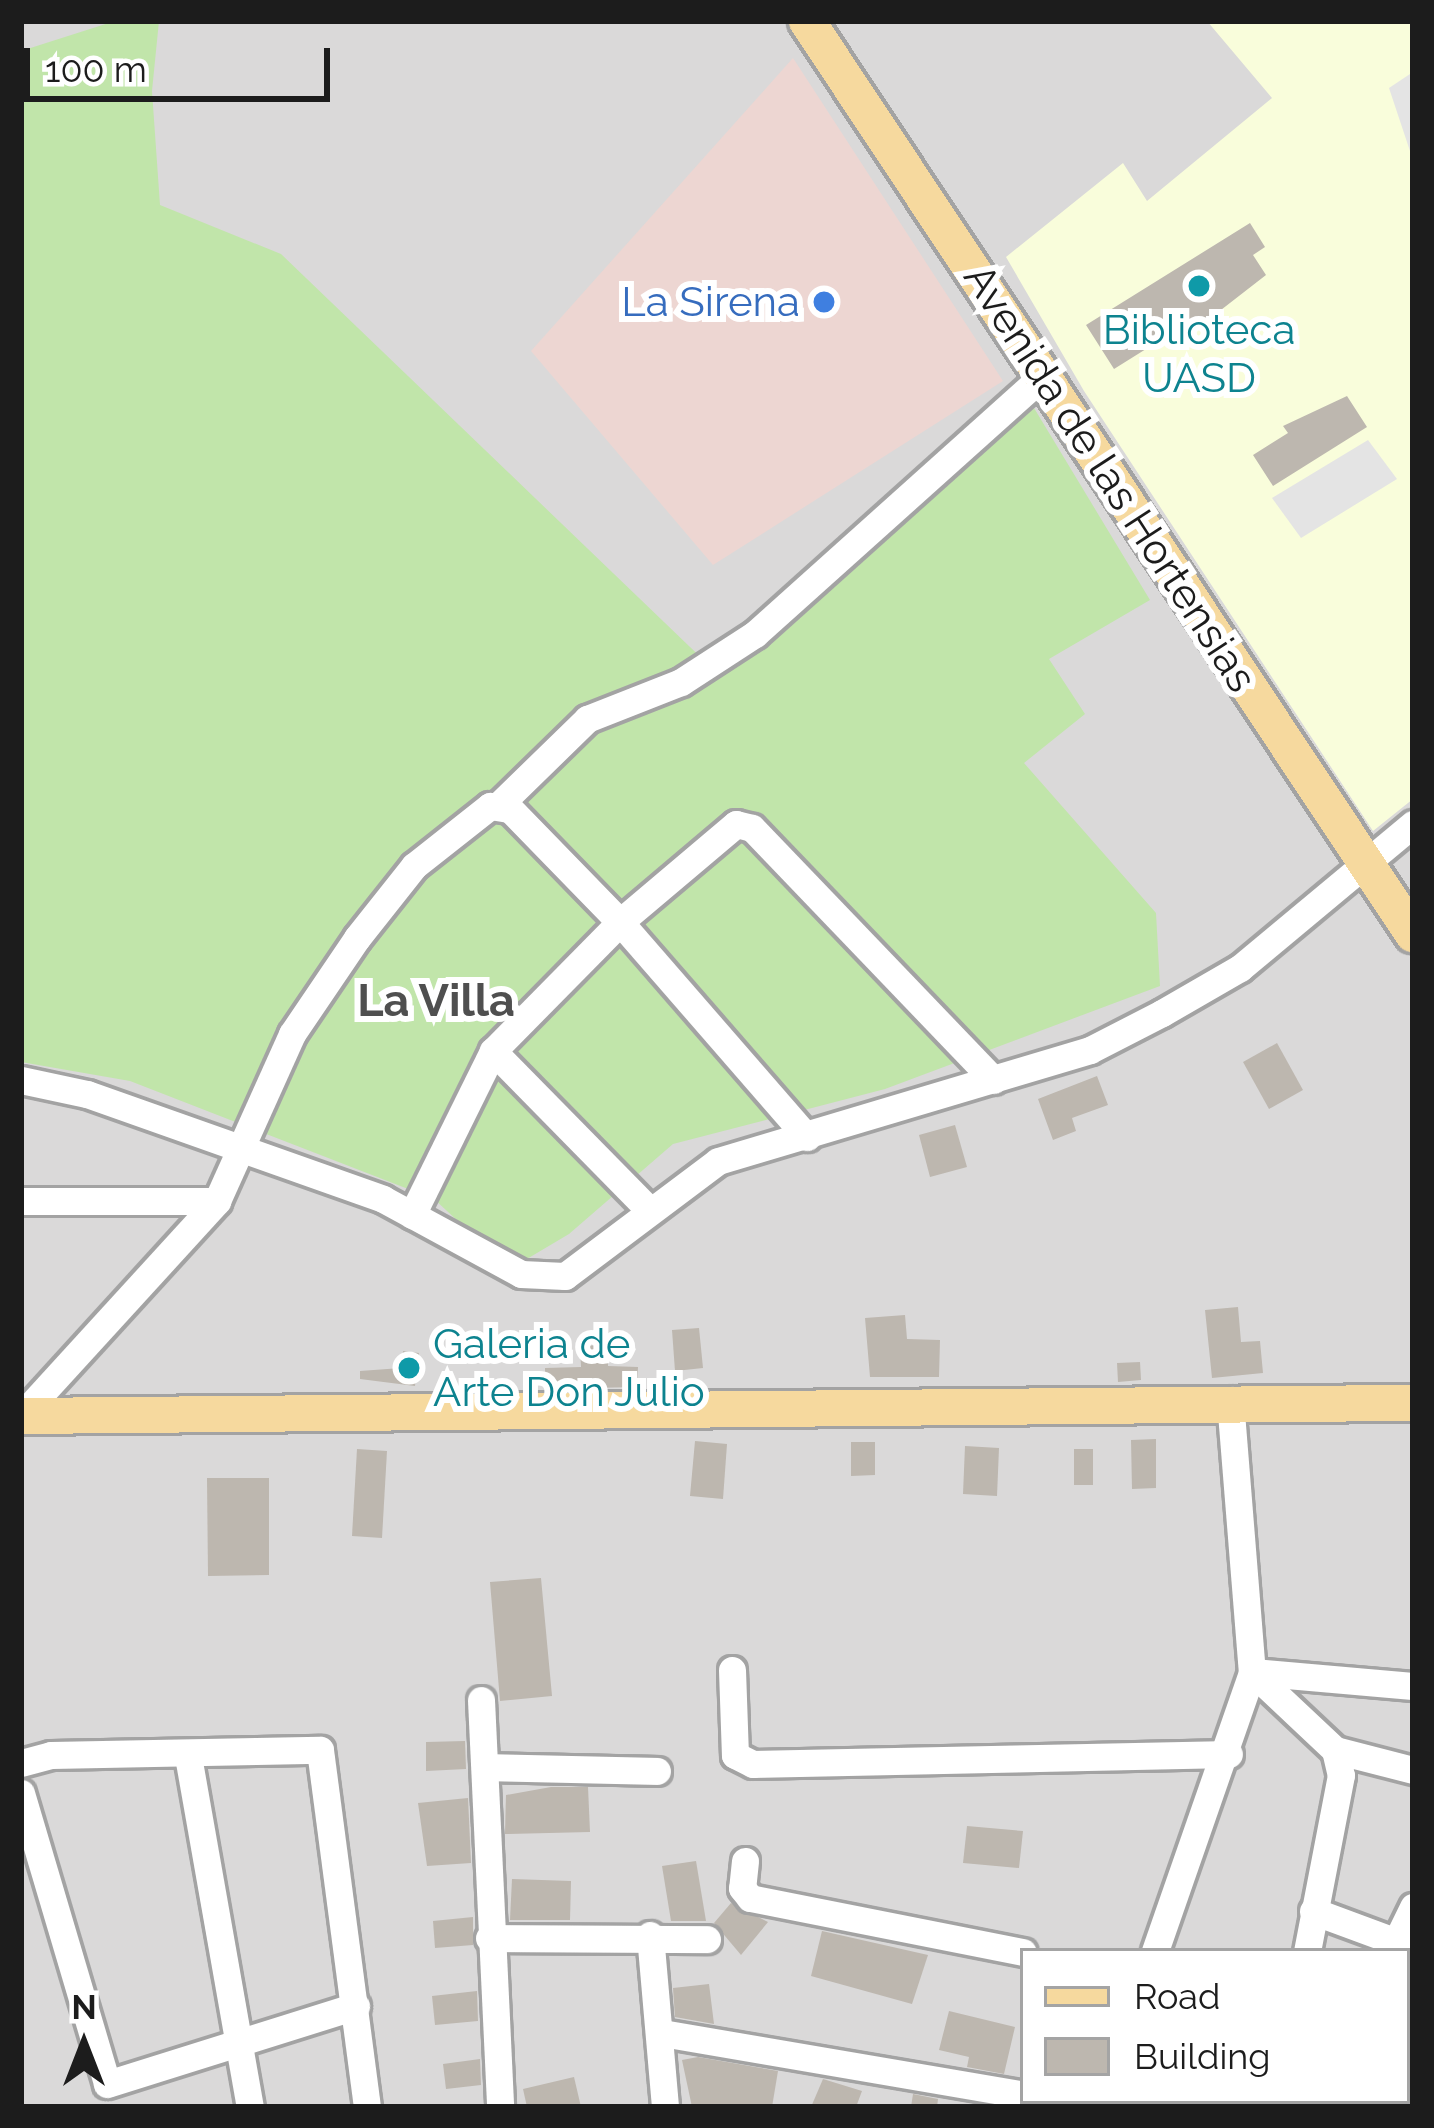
<!DOCTYPE html>
<style>
body{margin:0}
#map{position:relative;width:1434px;height:2128px;overflow:hidden;background:#edebe2;font-family:Raleway,sans-serif}
div>[style]{position:absolute}
[style*='--x']{left:calc(var(--x)*1px);top:calc(var(--y)*1px);width:calc(var(--w)*1px);rotate:calc(var(--a)*1deg)}
.residential>*{inset:0;background:#dad9d9}
.commercial>*{inset:0;background:#edd6d2}
.education>*{inset:0;background:#f9fddb}
.grass>*{inset:0;background:#c1e5aa}
.parking>*{inset:0;background:#e4e4e4}
.building>*{inset:0;background:#bdb7af}
.roads{filter:drop-shadow(3px 0 #a3a3a3) drop-shadow(-3px 0 #a3a3a3) drop-shadow(0 3px #a3a3a3) drop-shadow(0 -3px #a3a3a3)}
.minor>*{height:27px;margin:-13.5px;padding:0 13.5px;transform-origin:13.5px;border-radius:13.5px;background:#fff}
.major>*{height:36px;margin:-18px;padding:0 18px;transform-origin:18px;border-radius:18px;background:#f6d99e}
.dots>*{width:33px;height:33px;translate:-50% -50%;box-sizing:border-box;border:6px solid #fff;border-radius:50%}
span{translate:-50% -50%;white-space:nowrap;text-align:center;line-height:1.15;-webkit-text-stroke:12px #fff;paint-order:stroke}
.shop-label{font-size:42px;color:#366cbe}
.right{translate:-100% -50%;text-align:right}
.culture-label{font-size:42px;color:#0d838f}
.left{translate:0 -50%;text-align:left}
.street-label{font-size:42px;color:#1c1c1c}
.neighbourhood-label{font-size:45px;color:#4f4f4f;font-weight:700}
.frame{position:absolute;inset:0;border:24px solid #1c1c1c;pointer-events:none}
.legend{position:absolute;left:1020px;top:1948px;width:390px;height:156px;box-sizing:border-box;background:#fff;border:3px solid #a4a4a4;margin:0;padding:15px 21px;list-style:none;font-size:36px;color:#1c1c1c}
.legend li{display:flex;align-items:center;gap:24px;height:60px}
.legend b{width:60px;border:3px solid #a4a4a4}
.north{position:absolute;left:24px;top:1984px;width:120px;height:120px;-webkit-text-stroke:9px #fff;paint-order:stroke;rotate:0deg;font-size:33px;font-weight:700;line-height:48px;text-align:center;color:#1c1c1c}
.north::after{content:'';display:block;margin:auto;width:42px;height:54px;background:#1c1c1c;clip-path:polygon(50% 0,100% 100%,50% 72%,0 100%)}
.scale{position:absolute;left:24px;top:48px;width:306px;height:54px;box-sizing:border-box;border:6px solid #1c1c1c;border-top:0;padding-left:15px;font-size:36px;line-height:42px;white-space:nowrap;color:#1c1c1c;-webkit-text-stroke:9px #fff;paint-order:stroke}
</style>
<div id="map">
<div class="residential">
<div style="clip-path:polygon(evenodd,21px 21px,1413px 21px,1413px 2107px,21px 2107px,21px 21px,1023px 1951px,1407px 1951px,1407px 2101px,1023px 2101px,1023px 1951px)"></div>
</div>
<div class="commercial">
<div style="clip-path:polygon(793px 58px,1003px 381px,713px 565px,531px 351px)"></div>
</div>
<div class="education">
<div style="clip-path:polygon(1207px 21px,1413px 21px,1413px 799px,1373px 831px,1084px 391px,1006px 257px,1123px 163px,1147px 201px,1272px 98px)"></div>
</div>
<div class="grass">
<div style="clip-path:polygon(115px 21px,159px 21px,152px 91px,160px 205px,281px 254px,715px 671px,1034px 408px,1150px 600px,1049px 659px,1085px 714px,1024px 763px,1156px 913px,1160px 986px,885px 1089px,673px 1144px,569px 1234px,510px 1269px,434px 1199px,130px 1081px,21px 1062px,21px 51px)"></div>
</div>
<div class="parking">
<div style="clip-path:polygon(1413px 72px,1413px 160px,1389px 88px)"></div>
<div style="clip-path:polygon(1368px 440px,1397px 479px,1301px 538px,1272px 498px)"></div>
</div>
<div class="building">
<div style="clip-path:polygon(1250px 223px,1265px 247px,1253px 255px,1266px 275px,1190px 334px,1178px 329px,1114px 369px,1086px 325px)"></div>
<div style="clip-path:polygon(1347px 396px,1367px 427px,1273px 486px,1253px 455px,1288px 433px,1283px 426px)"></div>
<div style="clip-path:polygon(1277px 1043px,1303px 1090px,1269px 1109px,1243px 1062px)"></div>
<div style="clip-path:polygon(1097px 1076px,1108px 1105px,1072px 1118px,1076px 1131px,1053px 1140px,1038px 1099px)"></div>
<div style="clip-path:polygon(955px 1125px,967px 1167px,930px 1177px,919px 1135px)"></div>
<div style="clip-path:polygon(1238px 1307px,1241px 1342px,1260px 1341px,1263px 1373px,1212px 1378px,1205px 1310px)"></div>
<div style="clip-path:polygon(905px 1315px,907px 1339px,940px 1340px,939px 1377px,870px 1377px,865px 1318px)"></div>
<div style="clip-path:polygon(699px 1328px,703px 1368px,675px 1371px,672px 1330px)"></div>
<div style="clip-path:polygon(608px 1345px,608px 1366px,638px 1367px,637px 1387px,545px 1389px,545px 1368px,581px 1367px,580px 1346px)"></div>
<div style="clip-path:polygon(403px 1351px,419px 1353px,415px 1386px,360px 1379px,360px 1371px,401px 1368px)"></div>
<div style="clip-path:polygon(1140px 1362px,1141px 1380px,1118px 1382px,1117px 1363px)"></div>
<div style="clip-path:polygon(1156px 1439px,1156px 1488px,1132px 1489px,1131px 1440px)"></div>
<div style="clip-path:polygon(695px 1441px,727px 1444px,723px 1499px,690px 1496px)"></div>
<div style="clip-path:polygon(851px 1442px,875px 1442px,875px 1475px,851px 1476px)"></div>
<div style="clip-path:polygon(965px 1446px,999px 1448px,997px 1496px,963px 1494px)"></div>
<div style="clip-path:polygon(357px 1449px,387px 1451px,382px 1538px,352px 1536px)"></div>
<div style="clip-path:polygon(1074px 1449px,1093px 1449px,1093px 1485px,1074px 1485px)"></div>
<div style="clip-path:polygon(207px 1478px,269px 1478px,269px 1575px,208px 1576px)"></div>
<div style="clip-path:polygon(541px 1578px,552px 1696px,500px 1701px,490px 1582px)"></div>
<div style="clip-path:polygon(465px 1741px,466px 1769px,426px 1771px,426px 1742px)"></div>
<div style="clip-path:polygon(551px 1787px,588px 1787px,590px 1832px,505px 1834px,506px 1795px)"></div>
<div style="clip-path:polygon(468px 1798px,471px 1863px,427px 1866px,418px 1803px)"></div>
<div style="clip-path:polygon(967px 1826px,1023px 1831px,1019px 1868px,963px 1863px)"></div>
<div style="clip-path:polygon(696px 1861px,706px 1921px,671px 1921px,662px 1866px)"></div>
<div style="clip-path:polygon(512px 1879px,571px 1881px,570px 1920px,510px 1920px)"></div>
<div style="clip-path:polygon(731px 1903px,768px 1922px,741px 1955px,714px 1923px)"></div>
<div style="clip-path:polygon(473px 1917px,473px 1945px,435px 1948px,433px 1921px)"></div>
<div style="clip-path:polygon(822px 1931px,928px 1955px,912px 2004px,811px 1976px)"></div>
<div style="clip-path:polygon(709px 1984px,714px 2024px,675px 2017px,673px 1988px)"></div>
<div style="clip-path:polygon(477px 1991px,478px 2021px,435px 2025px,432px 1996px)"></div>
<div style="clip-path:polygon(949px 2011px,1015px 2027px,1004px 2074px,967px 2067px,969px 2057px,939px 2050px)"></div>
<div style="clip-path:polygon(698px 2057px,778px 2071px,772px 2107px,692px 2107px,682px 2060px)"></div>
<div style="clip-path:polygon(480px 2059px,481px 2085px,446px 2089px,443px 2064px)"></div>
<div style="clip-path:polygon(574px 2077px,581px 2107px,527px 2107px,523px 2089px)"></div>
<div style="clip-path:polygon(823px 2079px,862px 2091px,856px 2107px,811px 2107px)"></div>
<div style="clip-path:polygon(913px 2094px,938px 2099px,937px 2107px,911px 2107px)"></div>
</div>
<div class="roads">
<div class="minor">
<div style="--x:500;--y:804;--w:122;--a:-44.3"></div>
<div style="--x:587;--y:719;--w:101;--a:-21.5"></div>
<div style="--x:681;--y:682;--w:88;--a:-33"></div>
<div style="--x:755;--y:634;--w:388;--a:-41.9"></div>
<div style="--x:493;--y:1051;--w:221;--a:45.5"></div>
<div style="--x:21;--y:1080;--w:67;--a:12"></div>
<div style="--x:87;--y:1094;--w:314;--a:19.5"></div>
<div style="--x:383;--y:1199;--w:157;--a:28.5"></div>
<div style="--x:521;--y:1274;--w:44;--a:2.6"></div>
<div style="--x:565;--y:1276;--w:191;--a:-36.9"></div>
<div style="--x:718;--y:1161;--w:388;--a:-16.6"></div>
<div style="--x:1090;--y:1050;--w:81;--a:-27.2"></div>
<div style="--x:1162;--y:1013;--w:90;--a:-30"></div>
<div style="--x:1240;--y:968;--w:225;--a:-39.8"></div>
<div style="--x:21;--y:1201;--w:196;--a:0"></div>
<div style="--x:412;--y:1215;--w:183;--a:-63.7"></div>
<div style="--x:493;--y:1051;--w:181;--a:-45.4"></div>
<div style="--x:620;--y:922;--w:152;--a:-40.2"></div>
<div style="--x:736;--y:824;--w:16;--a:14"></div>
<div style="--x:752;--y:828;--w:349;--a:46.2"></div>
<div style="--x:1230;--y:1400;--w:273;--a:85.4"></div>
<div style="--x:1252;--y:1672;--w:114;--a:43.2"></div>
<div style="--x:1335;--y:1750;--w:26;--a:77"></div>
<div style="--x:1341;--y:1775;--w:179;--a:100.9"></div>
<div style="--x:21;--y:1416;--w:291;--a:-47.6"></div>
<div style="--x:217;--y:1201;--w:183;--a:-65.8"></div>
<div style="--x:292;--y:1034;--w:116;--a:-55.9"></div>
<div style="--x:357;--y:938;--w:92;--a:-51.6"></div>
<div style="--x:414;--y:866;--w:97;--a:-38.3"></div>
<div style="--x:490;--y:806;--w:20;--a:9"></div>
<div style="--x:510;--y:809;--w:158;--a:45.8"></div>
<div style="--x:620;--y:922;--w:285;--a:49"></div>
<div style="--x:732;--y:1670;--w:85;--a:88"></div>
<div style="--x:735;--y:1755;--w:20;--a:27"></div>
<div style="--x:753;--y:1764;--w:476;--a:-1.2"></div>
<div style="--x:481;--y:1700;--w:407;--a:87.3"></div>
<div style="--x:1335;--y:1750;--w:81;--a:14.4"></div>
<div style="--x:188;--y:1756;--w:356;--a:80"></div>
<div style="--x:21;--y:1763;--w:31;--a:-15"></div>
<div style="--x:51;--y:1755;--w:269;--a:-1.1"></div>
<div style="--x:320;--y:1750;--w:360;--a:82.5"></div>
<div style="--x:485;--y:1767;--w:172;--a:1.3"></div>
<div style="--x:21;--y:1793;--w:303;--a:73.5"></div>
<div style="--x:107;--y:2084;--w:261;--a:-17.4"></div>
<div style="--x:745;--y:1861;--w:27;--a:96"></div>
<div style="--x:742;--y:1888;--w:13;--a:51"></div>
<div style="--x:750;--y:1898;--w:278;--a:11.2"></div>
<div style="--x:1313;--y:1911;--w:107;--a:20.3"></div>
<div style="--x:650;--y:1935;--w:173;--a:85"></div>
<div style="--x:489;--y:1938;--w:218;--a:0.3"></div>
<div style="--x:1397;--y:1940;--w:37;--a:-64"></div>
<div style="--x:1155;--y:1951;--w:295;--a:-70.8"></div>
<div style="--x:1252;--y:1672;--w:162;--a:5"></div>
<div style="--x:662;--y:2033;--w:366;--a:9.7"></div>
<div style="--x:1407;--y:2090;--w:12;--a:59"></div>
<div style="--x:1060;--y:2101;--w:29;--a:10"></div>
<div style="--x:1280;--y:2107;--w:6;--a:-81"></div>
</div>
<div class="major">
<div style="--x:807;--y:21;--w:1096;--a:56.43"></div>
<div style="--x:21;--y:1416;--w:1392;--a:-0.54"></div>
</div>
</div>
<div class="dots">
<div style="left:1199px;top:286px;background:#0f9aa8"></div>
<div style="left:824px;top:302px;background:#3f7fe0"></div>
<div style="left:409px;top:1368px;background:#0f9aa8"></div>
</div>
<div class="shop-label">
<span class="right" style="left:800px;top:302px">La Sirena</span>
</div>
<div class="culture-label">
<span style="left:1199px;top:354px">Biblioteca<br>UASD</span>
<span class="left" style="left:433px;top:1368px">Galeria de<br>Arte Don Julio</span>
</div>
<div class="street-label">
<span style="left:1110px;top:478px;rotate:57deg">Avenida de las Hortensias</span>
</div>
<div class="neighbourhood-label">
<span style="left:436px;top:1001px">La Villa</span>
</div>
<div class="frame"></div>
<ul class="legend">
<li><b style="height:15px;background:#f6d99e"></b>Road</li>
<li><b style="height:33px;background:#bdb7af"></b>Building</li>
</ul>
<div class="north">N</div>
<div class="scale">100 m</div>
</div>
